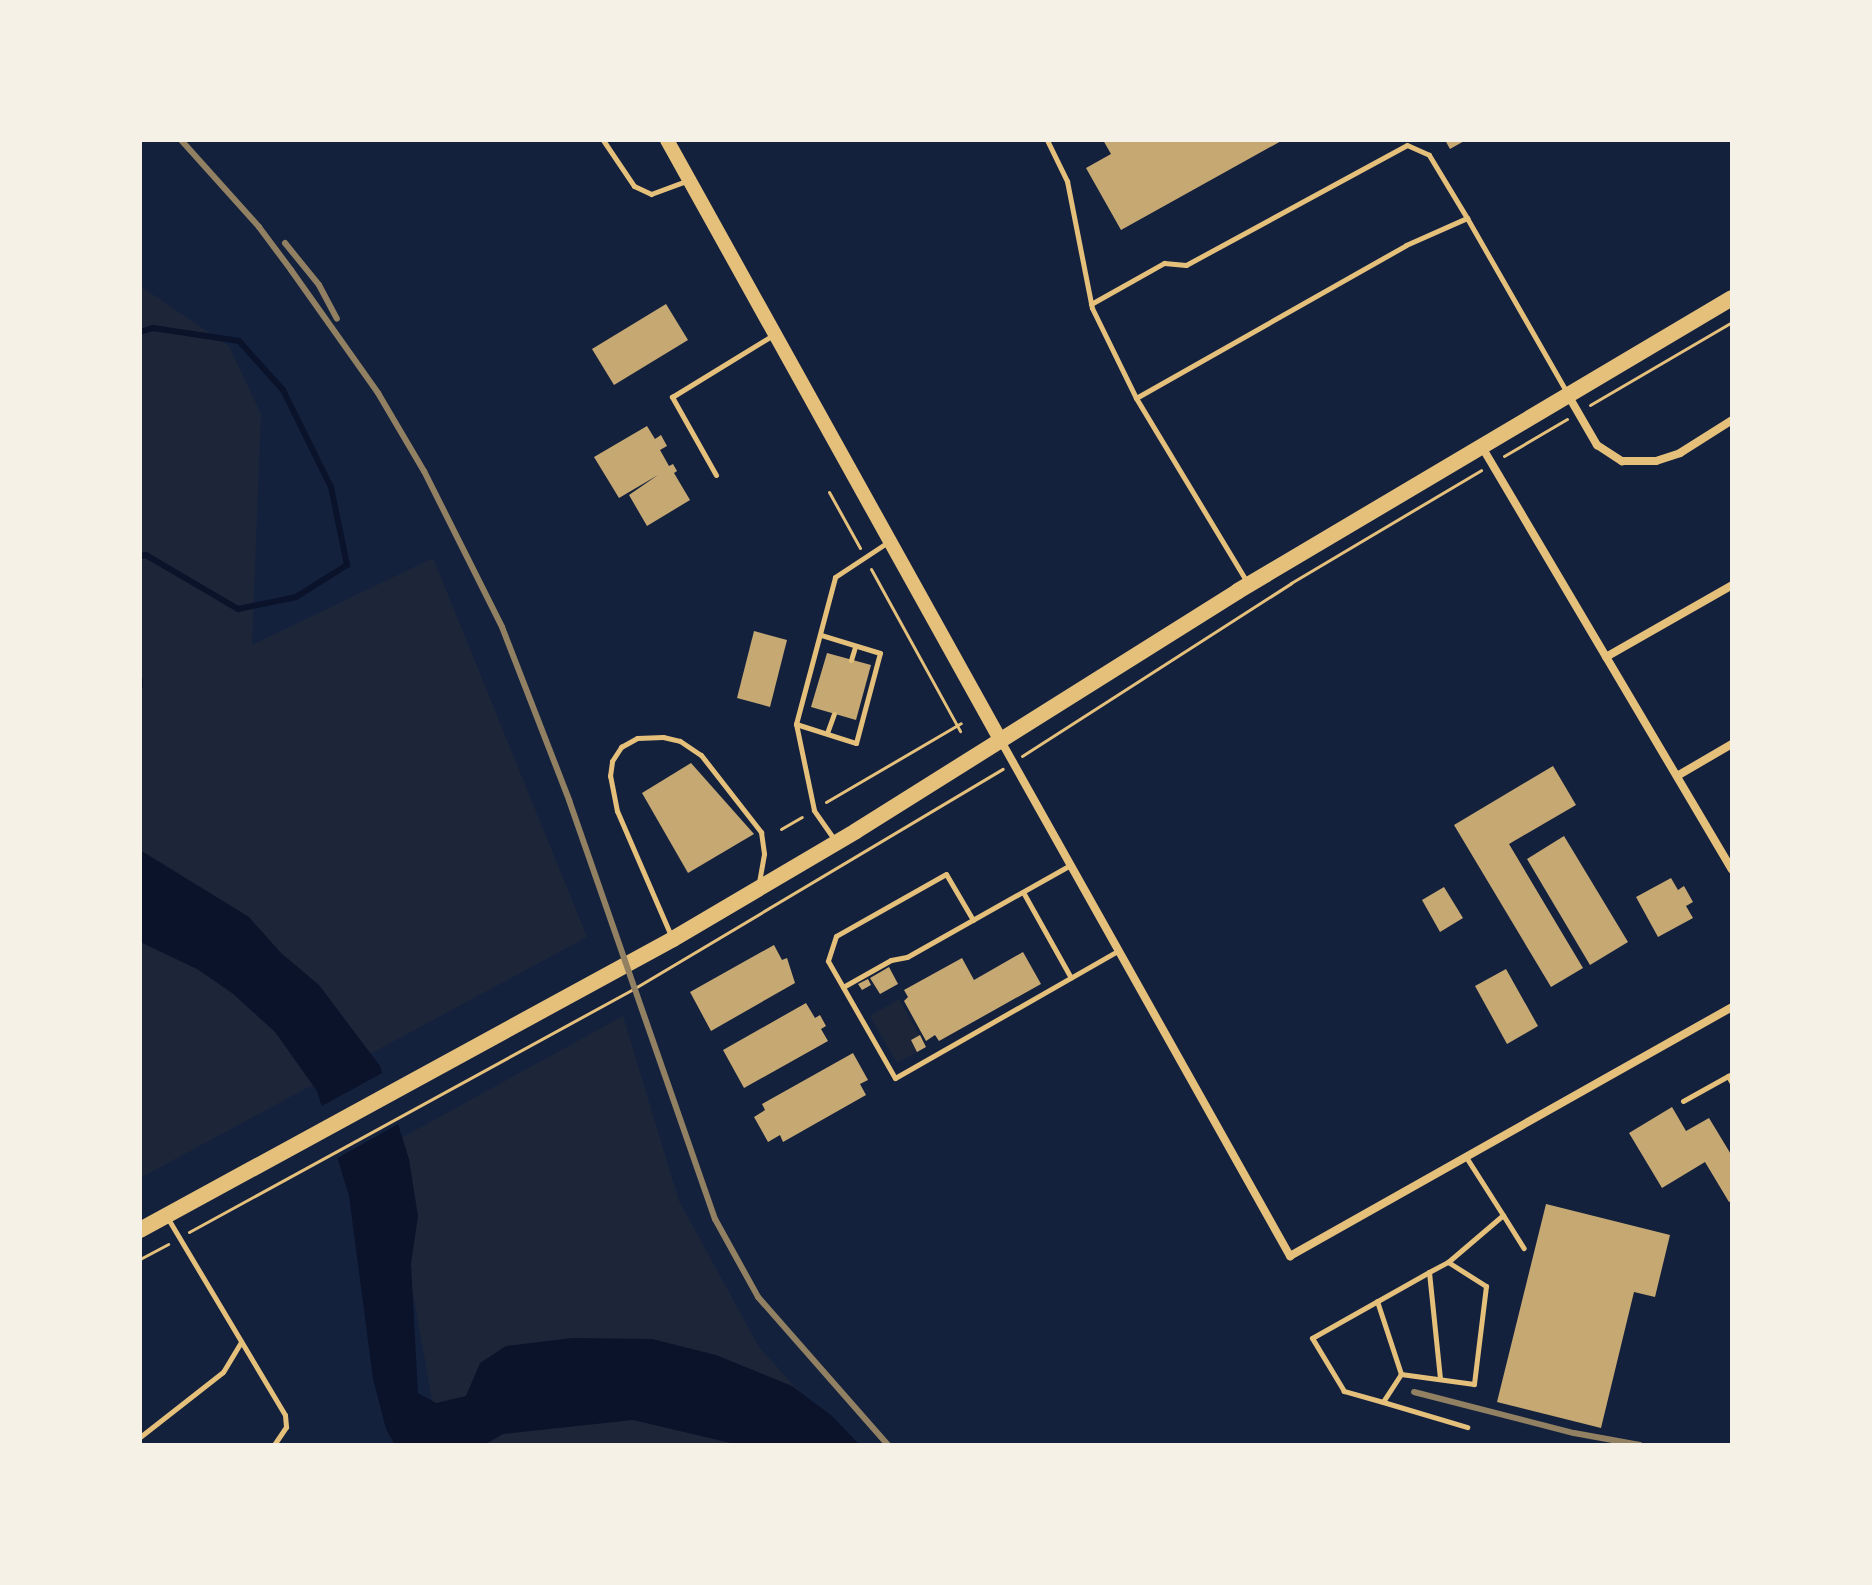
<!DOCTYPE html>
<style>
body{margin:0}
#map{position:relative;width:1872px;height:1585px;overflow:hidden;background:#14213d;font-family:Manrope,sans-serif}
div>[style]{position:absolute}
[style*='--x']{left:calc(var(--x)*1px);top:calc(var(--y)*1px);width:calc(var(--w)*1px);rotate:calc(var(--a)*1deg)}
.green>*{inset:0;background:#1d2539}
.water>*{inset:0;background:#0b132b}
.pier>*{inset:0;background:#14213d}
.stream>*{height:6px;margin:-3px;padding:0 3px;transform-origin:3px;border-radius:3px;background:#0b132b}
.building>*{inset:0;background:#c6a872}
.path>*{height:3px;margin:-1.5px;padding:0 1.5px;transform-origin:1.5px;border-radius:1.5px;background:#e5c07b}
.service>*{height:5px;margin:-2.5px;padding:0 2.5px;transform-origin:2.5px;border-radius:2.5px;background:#e5c07b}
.minor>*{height:8px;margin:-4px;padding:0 4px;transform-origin:4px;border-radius:4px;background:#e5c07b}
.tertiary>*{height:14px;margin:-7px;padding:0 7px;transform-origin:7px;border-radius:7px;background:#e5c07b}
.secondary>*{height:16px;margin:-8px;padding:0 8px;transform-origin:8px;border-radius:8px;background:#e5c07b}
.rail>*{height:6px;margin:-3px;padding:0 3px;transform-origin:3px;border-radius:3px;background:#918062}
span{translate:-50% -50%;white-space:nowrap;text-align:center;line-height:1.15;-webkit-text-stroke:6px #f6f1e7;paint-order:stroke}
.frame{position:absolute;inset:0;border:142px solid #f6f1e7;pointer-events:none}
</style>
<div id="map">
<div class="green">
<div style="clip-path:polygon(140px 286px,229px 346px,261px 414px,252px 645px,433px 558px,587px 937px,140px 1178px)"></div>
<div style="clip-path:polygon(899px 999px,926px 1047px,897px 1063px,870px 1016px)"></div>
<div style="clip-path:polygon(623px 1016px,679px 1201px,759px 1347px,848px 1445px,440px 1445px,387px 1146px)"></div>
</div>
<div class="water">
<div style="clip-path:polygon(140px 850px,249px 917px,281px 953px,319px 985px,380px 1066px,409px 1159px,418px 1216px,411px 1264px,418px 1393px,436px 1403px,466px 1396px,480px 1363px,506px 1346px,572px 1338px,652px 1339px,716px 1355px,792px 1386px,832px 1416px,860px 1445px,739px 1445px,633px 1420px,503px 1434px,484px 1445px,395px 1445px,386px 1429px,373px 1379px,349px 1196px,317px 1091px,275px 1032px,232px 993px,197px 969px,140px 942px)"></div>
</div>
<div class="pier">
<div style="clip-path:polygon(386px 1071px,402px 1122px,334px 1160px,318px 1108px)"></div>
</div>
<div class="stream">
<div style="--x:140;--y:332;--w:14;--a:-17"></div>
<div style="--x:153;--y:328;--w:87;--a:8.6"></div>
<div style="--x:239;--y:341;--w:66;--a:48.1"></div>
<div style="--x:283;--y:390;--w:108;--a:63.7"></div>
<div style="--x:331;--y:487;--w:80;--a:78.4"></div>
<div style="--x:347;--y:565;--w:60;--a:147.9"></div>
<div style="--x:296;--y:597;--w:59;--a:168.3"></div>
<div style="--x:238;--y:609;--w:107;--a:-149.6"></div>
<div style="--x:146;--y:555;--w:6;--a:171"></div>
<div style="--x:140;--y:680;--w:6;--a:90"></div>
</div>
<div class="building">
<div style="clip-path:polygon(1103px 140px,1283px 140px,1121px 230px,1086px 168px,1111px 154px)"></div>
<div style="clip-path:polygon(1445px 140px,1466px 140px,1450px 149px)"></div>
<div style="clip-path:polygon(666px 304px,688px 340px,614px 385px,592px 349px)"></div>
<div style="clip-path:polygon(647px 426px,655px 439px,661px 435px,667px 446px,660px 450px,669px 466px,673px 464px,677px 471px,674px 473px,690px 500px,647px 526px,629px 495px,658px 475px,619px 498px,594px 457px)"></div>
<div style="clip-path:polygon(754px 631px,787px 640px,770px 707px,737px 698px)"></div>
<div style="clip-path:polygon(827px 653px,871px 665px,856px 720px,811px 707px)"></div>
<div style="clip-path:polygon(691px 763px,754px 834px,688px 873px,642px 793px)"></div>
<div style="clip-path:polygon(1553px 766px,1576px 805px,1509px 844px,1583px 968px,1551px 987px,1454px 825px)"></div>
<div style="clip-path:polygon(1564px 836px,1628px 942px,1590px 965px,1527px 859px)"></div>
<div style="clip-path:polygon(1671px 878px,1678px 890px,1684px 886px,1693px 902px,1686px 906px,1693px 918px,1658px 937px,1636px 897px)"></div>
<div style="clip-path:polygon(1444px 887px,1463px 918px,1440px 932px,1422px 900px)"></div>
<div style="clip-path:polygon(774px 945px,782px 960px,787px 958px,795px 983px,711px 1031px,690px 992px)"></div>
<div style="clip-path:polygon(1023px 952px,1041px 984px,939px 1041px,935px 1035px,926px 1041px,904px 1001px,908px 997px,904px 990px,962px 958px,974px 980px)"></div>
<div style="clip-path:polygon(889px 967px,898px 984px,880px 994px,870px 978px)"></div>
<div style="clip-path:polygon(1506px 969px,1538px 1026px,1507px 1044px,1475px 986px)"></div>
<div style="clip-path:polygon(868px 979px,871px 985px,862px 990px,858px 984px)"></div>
<div style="clip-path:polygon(806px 1003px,815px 1018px,820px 1015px,826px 1026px,821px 1029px,828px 1041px,744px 1088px,723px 1050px)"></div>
<div style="clip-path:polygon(920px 1035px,926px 1047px,917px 1052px,911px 1040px)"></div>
<div style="clip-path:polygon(853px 1053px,868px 1080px,860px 1084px,866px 1095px,783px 1142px,780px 1135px,768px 1142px,754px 1117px,765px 1110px,762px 1104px)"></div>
<div style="clip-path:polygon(1672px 1107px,1686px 1131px,1709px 1118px,1732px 1156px,1732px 1201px,1729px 1202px,1705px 1162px,1662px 1188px,1629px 1133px)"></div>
<div style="clip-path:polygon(1546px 1204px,1670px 1235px,1655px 1297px,1634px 1292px,1601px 1428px,1497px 1402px)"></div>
</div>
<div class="path">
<div style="--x:1590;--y:405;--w:164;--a:-30.3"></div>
<div style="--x:1504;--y:456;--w:73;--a:-30.4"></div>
<div style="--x:829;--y:492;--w:64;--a:61"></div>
<div style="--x:871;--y:569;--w:185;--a:61.2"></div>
<div style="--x:1022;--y:756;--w:320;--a:-32.7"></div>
<div style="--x:1291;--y:583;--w:221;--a:-30.7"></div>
<div style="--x:826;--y:802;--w:156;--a:-30.3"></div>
<div style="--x:781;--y:829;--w:24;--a:-30"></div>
<div style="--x:189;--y:1232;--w:508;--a:-28.68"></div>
<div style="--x:635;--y:988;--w:428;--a:-30.8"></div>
<div style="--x:140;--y:1259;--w:32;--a:-28"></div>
</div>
<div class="service">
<div style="--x:603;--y:140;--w:55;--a:56"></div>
<div style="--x:634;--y:186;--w:19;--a:25"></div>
<div style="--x:651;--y:194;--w:40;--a:-20.2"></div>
<div style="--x:1047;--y:140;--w:46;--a:64"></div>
<div style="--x:1067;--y:181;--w:129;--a:78.9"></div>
<div style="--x:1092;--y:308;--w:100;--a:63.9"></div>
<div style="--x:1091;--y:304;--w:84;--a:-29.3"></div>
<div style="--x:1164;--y:263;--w:22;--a:5"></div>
<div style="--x:1186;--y:265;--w:251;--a:-28.5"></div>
<div style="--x:1407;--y:145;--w:24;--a:24"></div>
<div style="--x:1429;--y:155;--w:74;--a:58.9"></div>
<div style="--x:716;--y:475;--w:90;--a:-119.4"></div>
<div style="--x:672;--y:397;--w:119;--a:-31.5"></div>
<div style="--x:1247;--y:582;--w:215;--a:-121.1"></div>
<div style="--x:1136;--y:398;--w:310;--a:-29.5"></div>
<div style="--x:1406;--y:245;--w:67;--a:-23.9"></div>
<div style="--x:1467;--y:218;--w:203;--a:60.2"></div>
<div style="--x:851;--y:660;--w:14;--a:-73"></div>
<div style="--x:796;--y:724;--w:63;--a:17.6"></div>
<div style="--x:856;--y:743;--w:93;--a:-75.1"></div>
<div style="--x:880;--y:653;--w:62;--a:-163"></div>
<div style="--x:827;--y:733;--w:20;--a:-70"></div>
<div style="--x:834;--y:839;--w:35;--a:-125"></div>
<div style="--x:814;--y:810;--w:88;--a:-101.8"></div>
<div style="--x:796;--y:724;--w:152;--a:-75.1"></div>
<div style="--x:835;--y:577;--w:64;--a:-33.4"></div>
<div style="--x:1023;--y:892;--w:98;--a:60.8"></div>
<div style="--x:973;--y:920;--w:53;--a:-120.4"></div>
<div style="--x:946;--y:874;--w:126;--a:150.6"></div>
<div style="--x:836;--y:936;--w:26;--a:108"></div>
<div style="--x:828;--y:961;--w:135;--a:60.2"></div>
<div style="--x:895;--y:1078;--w:257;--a:-29.7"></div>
<div style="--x:672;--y:938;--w:138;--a:-113.4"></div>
<div style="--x:617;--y:811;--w:36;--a:-101"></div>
<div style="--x:610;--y:776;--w:15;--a:-82"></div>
<div style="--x:612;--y:761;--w:17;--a:-57"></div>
<div style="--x:621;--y:747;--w:18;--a:-29"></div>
<div style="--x:637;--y:738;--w:26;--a:-2"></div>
<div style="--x:663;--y:737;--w:17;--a:13"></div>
<div style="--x:680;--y:741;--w:25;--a:34"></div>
<div style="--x:701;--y:755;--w:98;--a:52.1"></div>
<div style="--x:761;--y:832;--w:22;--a:82"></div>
<div style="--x:764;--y:854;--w:29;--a:100"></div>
<div style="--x:843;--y:987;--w:55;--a:-29.4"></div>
<div style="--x:891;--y:960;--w:16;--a:-11"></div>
<div style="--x:907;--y:957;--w:187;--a:-29.4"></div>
<div style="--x:1732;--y:1074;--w:4;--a:153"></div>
<div style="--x:1728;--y:1076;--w:8;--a:60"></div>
<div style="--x:1683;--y:1101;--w:51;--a:-29.1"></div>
<div style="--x:1503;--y:1215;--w:39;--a:58"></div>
<div style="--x:167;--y:1217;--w:230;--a:59.2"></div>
<div style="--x:285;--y:1415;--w:12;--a:85"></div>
<div style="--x:286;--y:1427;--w:22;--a:124"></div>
<div style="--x:1448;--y:1262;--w:72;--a:-40.5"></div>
<div style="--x:1503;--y:1215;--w:69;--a:-122.5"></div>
<div style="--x:1429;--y:1272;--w:107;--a:84.1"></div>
<div style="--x:1377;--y:1301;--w:77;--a:71.8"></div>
<div style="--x:1401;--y:1374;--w:33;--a:123"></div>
<div style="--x:1383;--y:1402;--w:41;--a:-164.2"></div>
<div style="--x:1344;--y:1391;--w:62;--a:-121.1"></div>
<div style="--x:1312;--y:1338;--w:134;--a:-29.4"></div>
<div style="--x:1429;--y:1272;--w:21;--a:-28"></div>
<div style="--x:1448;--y:1262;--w:45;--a:32.3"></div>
<div style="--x:1486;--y:1286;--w:99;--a:97"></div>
<div style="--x:1474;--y:1384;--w:74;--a:-172.2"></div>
<div style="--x:1383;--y:1402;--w:88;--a:16.6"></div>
<div style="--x:140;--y:1437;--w:105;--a:-38.1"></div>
<div style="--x:223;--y:1372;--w:35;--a:-59"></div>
</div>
<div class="minor">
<div style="--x:1568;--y:395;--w:58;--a:59.9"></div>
<div style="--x:1597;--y:445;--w:30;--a:33"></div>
<div style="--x:1622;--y:461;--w:34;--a:0"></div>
<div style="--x:1656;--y:461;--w:25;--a:-18"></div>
<div style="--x:1680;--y:453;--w:62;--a:-32.4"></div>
<div style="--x:1482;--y:447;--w:491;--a:59.4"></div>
<div style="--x:1606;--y:657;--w:145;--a:-29.7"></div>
<div style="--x:1001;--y:741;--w:591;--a:60.7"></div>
<div style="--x:1290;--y:1256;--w:507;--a:-29.39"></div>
<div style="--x:1677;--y:776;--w:64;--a:-30.2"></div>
</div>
<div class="tertiary">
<div style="--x:667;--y:140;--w:688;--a:60.94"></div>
</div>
<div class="secondary">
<div style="--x:140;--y:1230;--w:607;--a:-28.63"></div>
<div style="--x:673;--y:939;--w:212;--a:-30.5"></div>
<div style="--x:856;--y:831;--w:451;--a:-32.1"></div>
<div style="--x:1238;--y:591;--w:574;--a:-30.67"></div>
</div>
<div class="rail">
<div style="--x:181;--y:140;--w:117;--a:48.1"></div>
<div style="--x:259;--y:227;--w:54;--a:53.3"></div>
<div style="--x:291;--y:270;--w:151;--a:54.7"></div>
<div style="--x:378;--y:393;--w:91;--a:59.5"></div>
<div style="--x:424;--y:471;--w:174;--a:63.4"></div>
<div style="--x:502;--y:627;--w:186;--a:68.8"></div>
<div style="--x:569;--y:800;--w:444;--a:70.8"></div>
<div style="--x:715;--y:1219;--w:89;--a:61.1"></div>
<div style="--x:758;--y:1297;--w:197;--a:48.7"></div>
<div style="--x:285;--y:243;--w:54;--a:51"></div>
<div style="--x:319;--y:285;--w:38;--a:62"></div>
<div style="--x:1414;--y:1392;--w:165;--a:14.4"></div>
<div style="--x:1574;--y:1433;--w:67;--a:10.3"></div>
</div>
<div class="frame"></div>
</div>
